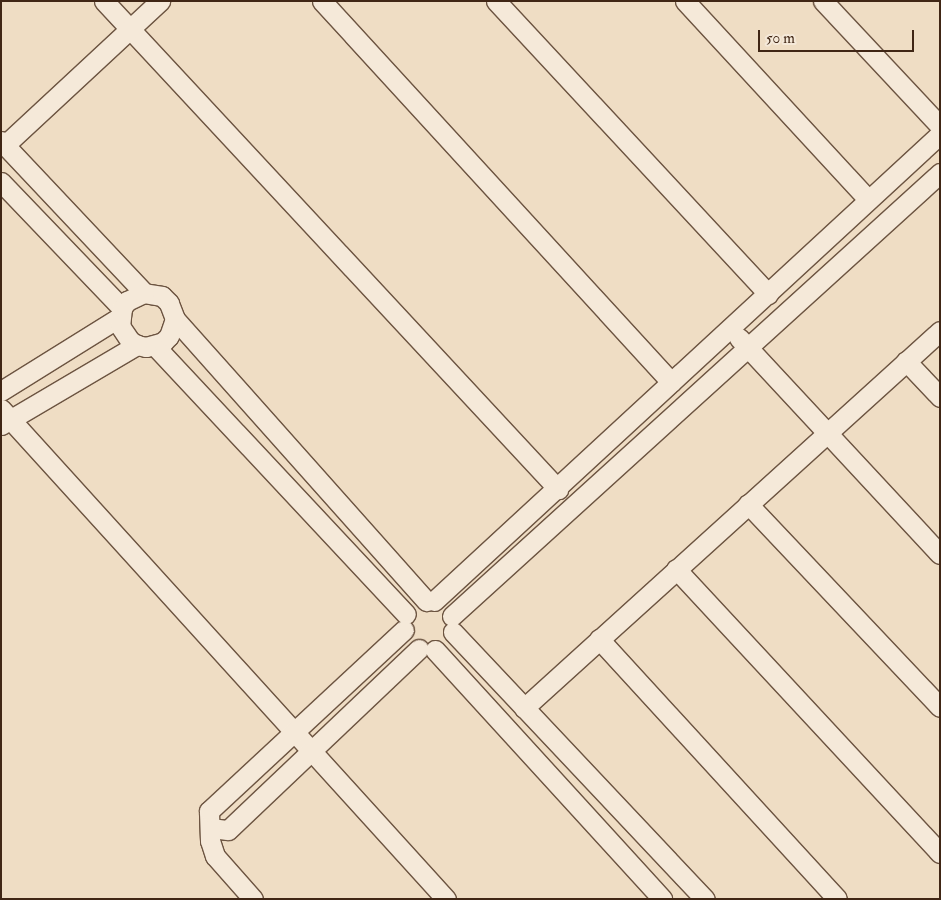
<!DOCTYPE html>
<style>
body{margin:0}
#map{position:relative;width:941px;height:900px;overflow:hidden;background:#efddc4;font-family:"IM FELL Double Pica",serif}
div>[style]{position:absolute}
[style*='--x']{left:calc(var(--x)*1px);top:calc(var(--y)*1px);width:calc(var(--w)*1px);rotate:calc(var(--a)*1deg)}
.roads{filter:drop-shadow(1px 0 #6c5441) drop-shadow(-1px 0 #6c5441) drop-shadow(0 1px #6c5441) drop-shadow(0 -1px #6c5441)}
.street>*{height:19px;margin:-9.5px;padding:0 9.5px;transform-origin:9.5px;border-radius:9.5px;background:#f5e9d9}
span{translate:-50% -50%;white-space:nowrap;text-align:center;line-height:1.15;-webkit-text-stroke:5px #f5e9d9;paint-order:stroke}
.frame{position:absolute;inset:0;border:2px solid #402615;pointer-events:none}
.scale{position:absolute;left:758px;top:30px;width:156px;height:22px;box-sizing:border-box;border:2px solid #402615;border-top:0;padding-left:6px;font-size:15px;line-height:18px;white-space:nowrap;color:#402615;-webkit-text-stroke:4px #f5e9d9;paint-order:stroke}
</style>
<div id="map">
<div class="roads">
<div class="street">
<div style="--x:104;--y:1;--w:667;--a:47.07"></div>
<div style="--x:322;--y:1;--w:517;--a:47.51"></div>
<div style="--x:496;--y:1;--w:400;--a:47.1"></div>
<div style="--x:685;--y:1;--w:268;--a:47.3"></div>
<div style="--x:823;--y:1;--w:171;--a:46.9"></div>
<div style="--x:1;--y:141;--w:209;--a:46.7"></div>
<div style="--x:5;--y:145;--w:212;--a:-42.9"></div>
<div style="--x:1;--y:182;--w:175;--a:46.2"></div>
<div style="--x:175;--y:319;--w:378;--a:48.3"></div>
<div style="--x:739;--y:338;--w:295;--a:47.1"></div>
<div style="--x:155;--y:346;--w:367;--a:46.9"></div>
<div style="--x:906;--y:361;--w:50;--a:46.6"></div>
<div style="--x:1;--y:391;--w:140;--a:-31.9"></div>
<div style="--x:1;--y:409;--w:662;--a:47.76"></div>
<div style="--x:1;--y:425;--w:158;--a:-30.5"></div>
<div style="--x:137;--y:345;--w:9;--a:13"></div>
<div style="--x:146;--y:347;--w:18;--a:-16"></div>
<div style="--x:163;--y:342;--w:8;--a:-45"></div>
<div style="--x:169;--y:336;--w:18;--a:-71"></div>
<div style="--x:175;--y:319;--w:17;--a:-111"></div>
<div style="--x:169;--y:303;--w:10;--a:-135"></div>
<div style="--x:162;--y:296;--w:18;--a:-171"></div>
<div style="--x:144;--y:293;--w:19;--a:155"></div>
<div style="--x:127;--y:301;--w:9;--a:126"></div>
<div style="--x:122;--y:308;--w:18;--a:96"></div>
<div style="--x:120;--y:326;--w:18;--a:56"></div>
<div style="--x:130;--y:341;--w:8;--a:30"></div>
<div style="--x:748;--y:504;--w:279;--a:46.6"></div>
<div style="--x:676;--y:569;--w:388;--a:47.1"></div>
<div style="--x:434;--y:601;--w:689;--a:-42.7"></div>
<div style="--x:452;--y:616;--w:659;--a:-42.23"></div>
<div style="--x:453;--y:632;--w:367;--a:46.7"></div>
<div style="--x:599;--y:639;--w:352;--a:47.5"></div>
<div style="--x:435;--y:650;--w:337;--a:47.6"></div>
<div style="--x:524;--y:708;--w:561;--a:-42.18"></div>
<div style="--x:211;--y:828;--w:17;--a:7"></div>
<div style="--x:228;--y:830;--w:263;--a:-43.5"></div>
<div style="--x:253;--y:899;--w:57;--a:-131.5"></div>
<div style="--x:215;--y:856;--w:16;--a:-108"></div>
<div style="--x:210;--y:841;--w:30;--a:-92"></div>
<div style="--x:209;--y:811;--w:266;--a:-42.9"></div>
</div>
</div>
<div class="frame"></div>
<div class="scale">50 m</div>
</div>
